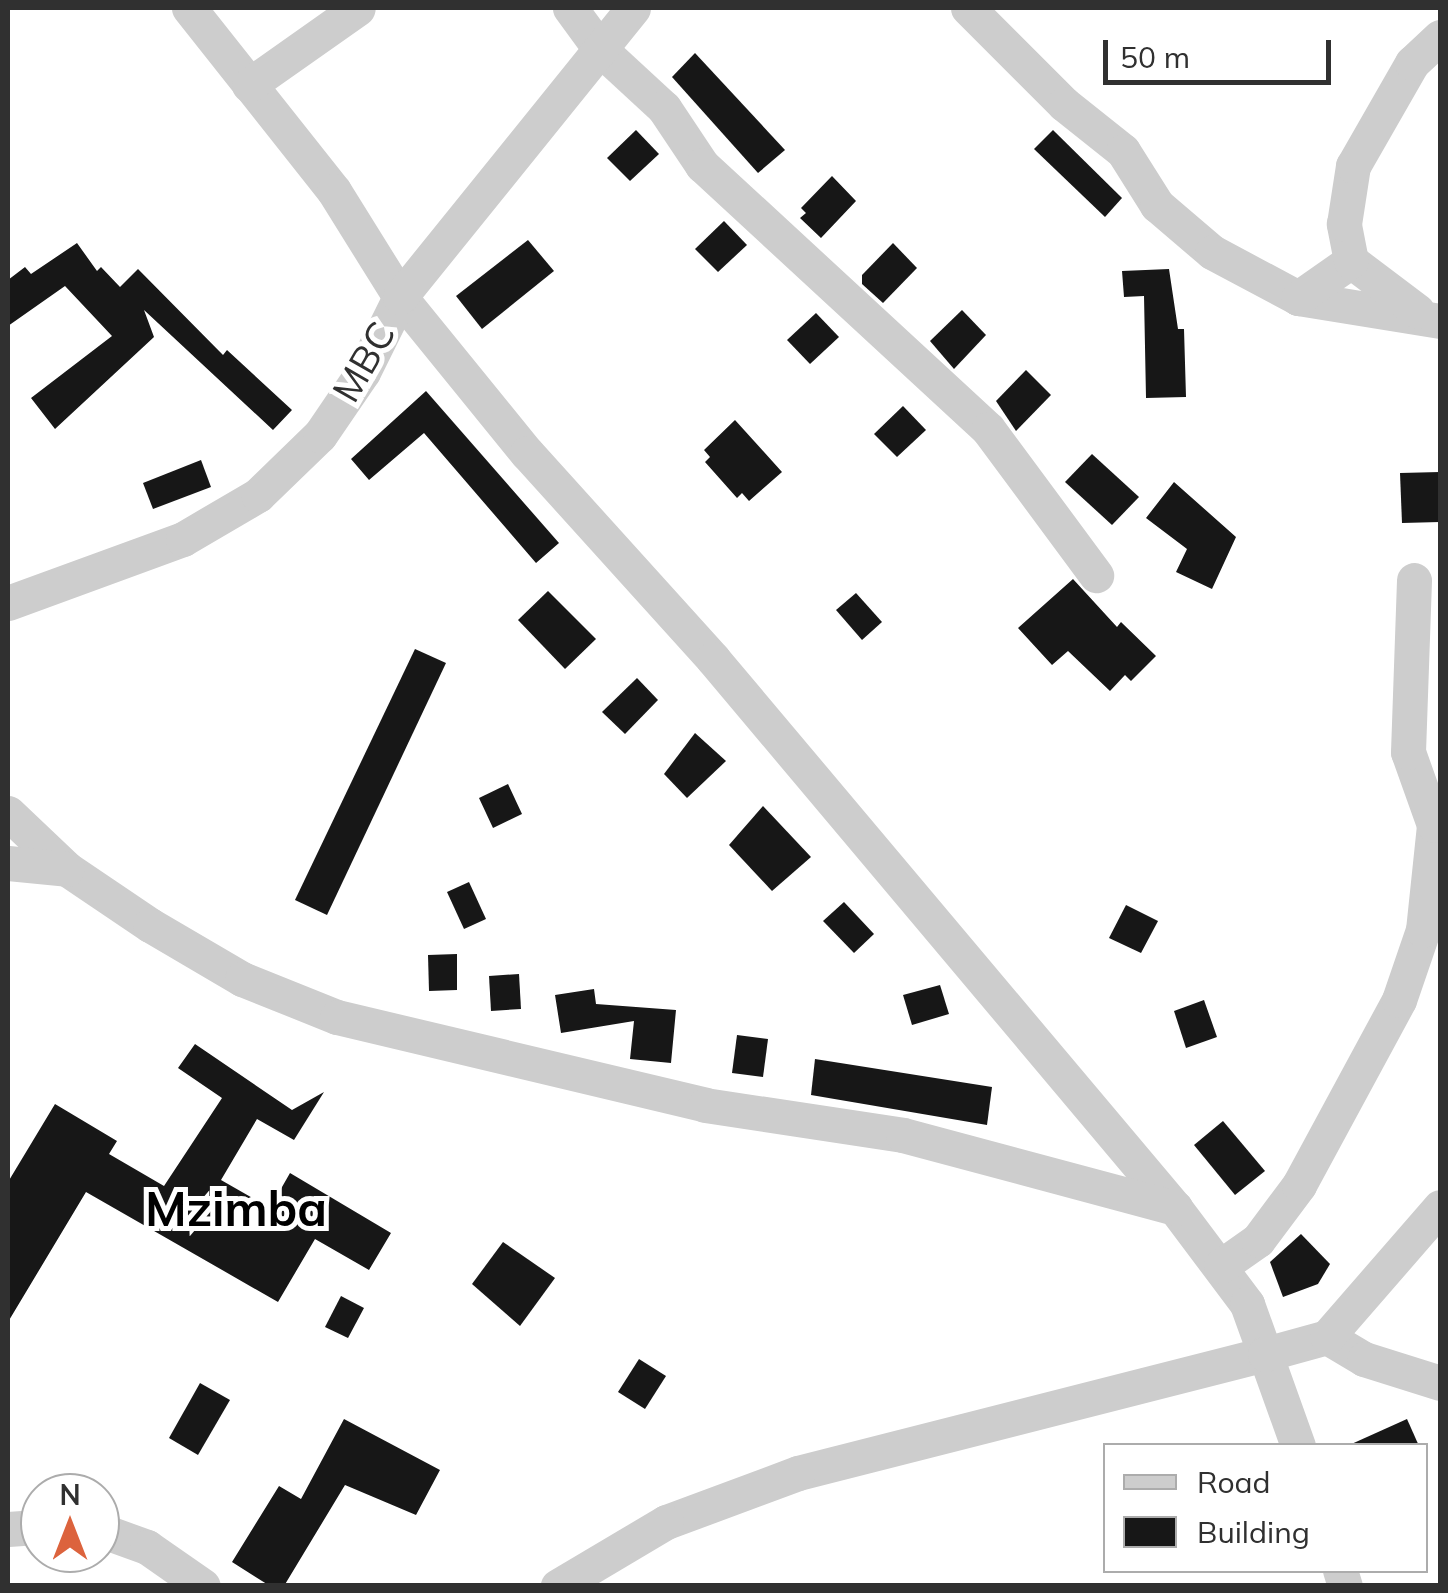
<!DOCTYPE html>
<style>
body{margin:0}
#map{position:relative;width:1448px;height:1593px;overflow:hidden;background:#fff;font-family:Mulish,sans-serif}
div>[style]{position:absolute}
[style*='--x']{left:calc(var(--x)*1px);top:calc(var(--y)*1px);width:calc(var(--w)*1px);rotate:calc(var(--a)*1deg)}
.building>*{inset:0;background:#171717}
.street>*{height:35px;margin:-17.5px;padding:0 17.5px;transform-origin:17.5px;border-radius:17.5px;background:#cdcdcd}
span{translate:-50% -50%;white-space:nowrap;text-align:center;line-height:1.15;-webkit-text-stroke:10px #fff;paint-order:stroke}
.street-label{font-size:38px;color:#303030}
.district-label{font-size:48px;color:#000;font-weight:700}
.frame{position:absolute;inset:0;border:10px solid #303030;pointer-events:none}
.legend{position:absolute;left:1103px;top:1443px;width:325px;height:130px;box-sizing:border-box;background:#fff;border:2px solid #acacac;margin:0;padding:12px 18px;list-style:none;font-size:30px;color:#303030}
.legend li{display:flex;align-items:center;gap:20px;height:50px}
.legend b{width:50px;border:2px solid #acacac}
.north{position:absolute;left:20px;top:1473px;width:100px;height:100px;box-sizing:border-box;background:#fff;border:2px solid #acacac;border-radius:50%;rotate:0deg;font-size:28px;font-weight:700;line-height:40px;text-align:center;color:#303030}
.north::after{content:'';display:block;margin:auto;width:35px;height:45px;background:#dc633d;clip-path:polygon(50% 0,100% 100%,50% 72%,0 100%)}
.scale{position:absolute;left:1103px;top:40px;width:228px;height:45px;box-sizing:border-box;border:5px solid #303030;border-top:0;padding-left:12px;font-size:30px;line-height:35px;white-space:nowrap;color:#303030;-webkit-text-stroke:8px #fff;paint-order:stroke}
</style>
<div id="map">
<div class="building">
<div style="clip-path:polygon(695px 53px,785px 150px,758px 173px,672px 77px)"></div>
<div style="clip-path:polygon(636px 130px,659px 154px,630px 181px,607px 158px)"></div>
<div style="clip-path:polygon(1053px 130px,1122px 198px,1105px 217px,1034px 149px)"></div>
<div style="clip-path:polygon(832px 176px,856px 201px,821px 238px,800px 218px,806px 213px,801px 208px)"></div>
<div style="clip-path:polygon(724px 221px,747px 245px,718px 272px,695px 249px)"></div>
<div style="clip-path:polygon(528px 240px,554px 271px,482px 329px,456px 296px)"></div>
<div style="clip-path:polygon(77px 243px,97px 271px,101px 267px,120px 287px,138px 269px,223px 355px,227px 350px,292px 410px,273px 430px,144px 310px,154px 337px,55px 429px,31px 398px,112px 336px,65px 286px,8px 326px,8px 280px,25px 267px,31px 274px)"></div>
<div style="clip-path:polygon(893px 243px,917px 268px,883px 303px,862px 284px,862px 275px)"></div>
<div style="clip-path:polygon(1169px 269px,1178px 329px,1184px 329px,1186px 397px,1146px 398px,1144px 296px,1124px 297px,1122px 271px)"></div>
<div style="clip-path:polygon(962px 310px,986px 335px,954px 369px,930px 341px)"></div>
<div style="clip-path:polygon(816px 313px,839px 337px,810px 364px,787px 340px)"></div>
<div style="clip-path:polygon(1026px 370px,1051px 395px,1016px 431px,996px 401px)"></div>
<div style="clip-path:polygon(426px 391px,559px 543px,536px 563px,424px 433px,369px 480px,351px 459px)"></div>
<div style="clip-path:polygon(903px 406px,926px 430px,897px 457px,874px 434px)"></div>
<div style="clip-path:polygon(735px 420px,782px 472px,749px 501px,742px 493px,737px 498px,705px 462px,710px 457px,704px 450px)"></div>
<div style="clip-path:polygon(1092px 454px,1139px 497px,1112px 525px,1065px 482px)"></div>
<div style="clip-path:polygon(201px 460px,211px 487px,153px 509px,143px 483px)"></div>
<div style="clip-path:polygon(1440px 472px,1440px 522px,1402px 523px,1400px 473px)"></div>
<div style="clip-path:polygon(1174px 482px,1236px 537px,1212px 589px,1176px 572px,1187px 549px,1146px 518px)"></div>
<div style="clip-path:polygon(1073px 579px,1117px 627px,1121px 622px,1156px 656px,1131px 681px,1125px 675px,1110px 691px,1068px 651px,1052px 665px,1018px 628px)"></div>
<div style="clip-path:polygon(548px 591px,596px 639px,565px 669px,518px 620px)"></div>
<div style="clip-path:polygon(856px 593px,882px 622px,862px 640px,836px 610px)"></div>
<div style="clip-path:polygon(415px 649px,446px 663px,327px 915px,295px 900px)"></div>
<div style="clip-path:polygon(637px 678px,658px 700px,625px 734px,602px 712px)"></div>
<div style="clip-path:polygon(695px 733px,726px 761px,687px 798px,664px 774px)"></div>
<div style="clip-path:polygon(508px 784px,522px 814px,493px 828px,479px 798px)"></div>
<div style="clip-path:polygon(763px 806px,811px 857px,772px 891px,729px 845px)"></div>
<div style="clip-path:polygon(469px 882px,486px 919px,464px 929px,447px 892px)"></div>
<div style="clip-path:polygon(844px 902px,874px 934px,854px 953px,823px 921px)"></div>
<div style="clip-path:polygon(1126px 905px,1158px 921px,1141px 953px,1109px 938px)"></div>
<div style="clip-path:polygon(457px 954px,457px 990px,429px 991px,428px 955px)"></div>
<div style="clip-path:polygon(519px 974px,521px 1009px,491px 1011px,489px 976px)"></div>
<div style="clip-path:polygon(940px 985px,949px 1014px,912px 1025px,903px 995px)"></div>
<div style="clip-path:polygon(594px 989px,596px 1004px,676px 1010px,671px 1063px,630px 1059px,634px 1021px,561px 1033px,555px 995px)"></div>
<div style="clip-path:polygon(1204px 1000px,1217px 1037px,1186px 1048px,1174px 1011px)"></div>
<div style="clip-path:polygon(737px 1035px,768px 1039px,763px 1077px,732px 1073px)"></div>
<div style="clip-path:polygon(195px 1044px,292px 1110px,324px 1092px,294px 1140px,257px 1119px,221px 1180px,270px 1208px,290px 1173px,391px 1233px,369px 1270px,315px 1239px,278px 1302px,86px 1192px,8px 1322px,8px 1182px,55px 1104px,117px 1141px,109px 1154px,164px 1186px,222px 1098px,178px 1068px)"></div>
<div style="clip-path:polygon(815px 1059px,992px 1087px,987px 1125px,811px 1095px)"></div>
<div style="clip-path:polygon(1223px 1121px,1265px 1171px,1235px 1195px,1194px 1145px)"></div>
<div style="clip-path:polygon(1301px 1234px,1330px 1264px,1318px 1284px,1283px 1297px,1270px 1262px)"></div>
<div style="clip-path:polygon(503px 1242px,555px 1278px,520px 1326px,472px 1284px)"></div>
<div style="clip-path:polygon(341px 1296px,364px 1308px,348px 1338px,325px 1327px)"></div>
<div style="clip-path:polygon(639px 1359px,666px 1376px,645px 1409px,618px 1392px)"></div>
<div style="clip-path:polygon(200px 1383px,230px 1400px,198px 1455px,169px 1438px)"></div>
<div style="clip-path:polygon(344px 1419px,440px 1470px,416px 1515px,345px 1485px,284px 1586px,270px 1586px,232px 1562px,279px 1486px,301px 1499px)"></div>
<div style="clip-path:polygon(1407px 1419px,1419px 1446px,1347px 1446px)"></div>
</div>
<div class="street">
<div style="--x:189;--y:8;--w:233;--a:51.6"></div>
<div style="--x:334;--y:191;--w:125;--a:58.1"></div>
<div style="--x:400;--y:297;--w:201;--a:50.9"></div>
<div style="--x:527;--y:453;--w:278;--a:47.9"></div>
<div style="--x:713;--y:659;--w:718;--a:49.92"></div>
<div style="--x:1175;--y:1208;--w:120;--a:53.1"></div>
<div style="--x:1247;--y:1304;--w:53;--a:70.2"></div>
<div style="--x:1265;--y:1354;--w:482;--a:165.7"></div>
<div style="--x:798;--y:1473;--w:141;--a:159.6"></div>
<div style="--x:666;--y:1522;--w:126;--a:149.3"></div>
<div style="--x:570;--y:8;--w:51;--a:53.8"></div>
<div style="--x:600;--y:49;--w:87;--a:42.7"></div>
<div style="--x:664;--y:108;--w:69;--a:56.3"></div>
<div style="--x:702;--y:165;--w:389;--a:42.7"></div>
<div style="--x:988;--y:429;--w:182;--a:53.5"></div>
<div style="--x:968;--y:8;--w:136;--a:45"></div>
<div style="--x:1064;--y:104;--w:75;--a:38.5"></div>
<div style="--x:1123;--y:151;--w:64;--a:57.8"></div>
<div style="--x:1157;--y:205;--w:72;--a:40.5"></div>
<div style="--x:1212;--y:252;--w:98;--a:28.1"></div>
<div style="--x:1298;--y:298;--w:144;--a:9.2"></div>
<div style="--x:249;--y:85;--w:133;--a:-35.2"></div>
<div style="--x:1351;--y:261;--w:83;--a:37.1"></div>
<div style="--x:1298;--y:298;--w:65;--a:-34.9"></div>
<div style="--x:1351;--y:261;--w:38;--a:-101"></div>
<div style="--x:1344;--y:224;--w:59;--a:-81.2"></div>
<div style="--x:1353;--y:166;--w:119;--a:-60.2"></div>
<div style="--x:1412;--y:63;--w:38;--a:-43"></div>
<div style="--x:8;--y:603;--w:186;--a:-20.1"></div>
<div style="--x:183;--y:539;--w:87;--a:-30.4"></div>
<div style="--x:258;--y:495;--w:86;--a:-44.1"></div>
<div style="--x:320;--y:435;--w:76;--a:-55.7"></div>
<div style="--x:363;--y:372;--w:84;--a:-63.7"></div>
<div style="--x:400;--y:297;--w:371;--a:-51.1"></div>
<div style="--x:8;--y:813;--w:81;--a:43.5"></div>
<div style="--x:67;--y:869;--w:100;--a:34"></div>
<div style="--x:150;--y:925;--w:107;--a:30.4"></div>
<div style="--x:242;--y:979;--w:102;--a:21.8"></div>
<div style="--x:337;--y:1017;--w:378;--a:13.4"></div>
<div style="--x:705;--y:1105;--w:200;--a:8.6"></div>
<div style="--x:903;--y:1135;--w:282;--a:15"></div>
<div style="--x:8;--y:863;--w:59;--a:5.8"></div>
<div style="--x:1221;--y:1266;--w:45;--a:-35.1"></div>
<div style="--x:1258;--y:1240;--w:69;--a:-53.3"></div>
<div style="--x:1299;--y:1185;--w:210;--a:-61.6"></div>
<div style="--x:1399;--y:1000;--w:74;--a:-71.1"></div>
<div style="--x:1423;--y:930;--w:106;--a:-84"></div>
<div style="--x:1434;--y:825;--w:77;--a:-109.6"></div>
<div style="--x:1408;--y:752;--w:172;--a:-88"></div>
<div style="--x:1327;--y:1337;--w:43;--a:30.7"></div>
<div style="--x:1364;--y:1359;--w:80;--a:17.5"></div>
<div style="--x:1298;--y:1446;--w:98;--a:-109.7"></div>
<div style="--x:1265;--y:1354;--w:64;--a:-15.3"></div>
<div style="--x:1327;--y:1337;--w:172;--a:-49"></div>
<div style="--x:8;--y:1529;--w:32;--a:-4"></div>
<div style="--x:100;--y:1530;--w:50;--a:19.9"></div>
<div style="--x:147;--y:1547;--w:68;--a:34.9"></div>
<div style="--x:1340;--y:1570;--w:17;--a:73"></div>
</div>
<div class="street-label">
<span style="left:364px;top:362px;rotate:-60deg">MBC</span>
</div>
<div class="district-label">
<span style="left:236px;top:1209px">Mzimba</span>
</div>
<div class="frame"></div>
<ul class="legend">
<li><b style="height:12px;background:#cdcdcd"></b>Road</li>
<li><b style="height:28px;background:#171717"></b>Building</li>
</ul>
<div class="north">N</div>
<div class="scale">50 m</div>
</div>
